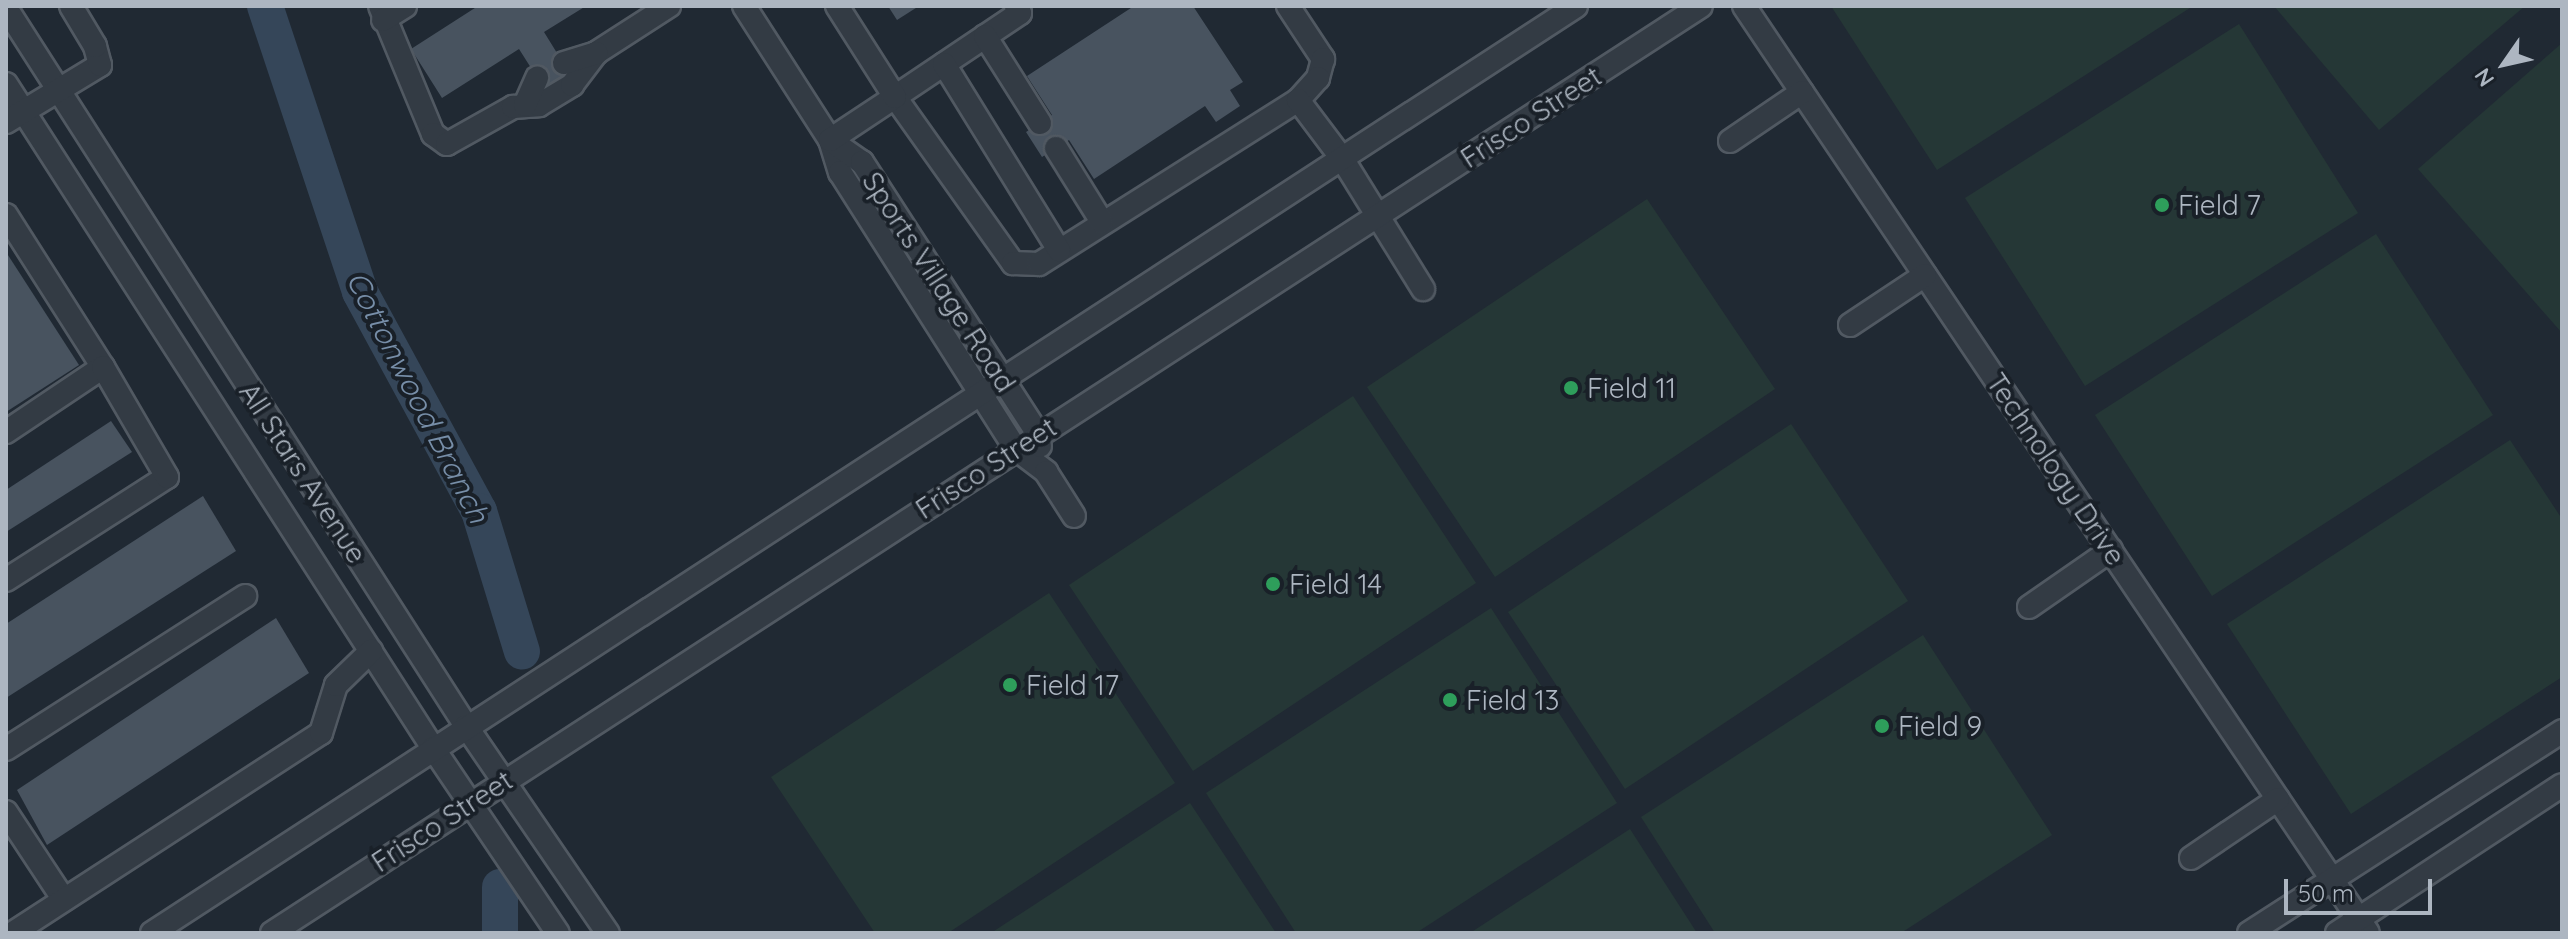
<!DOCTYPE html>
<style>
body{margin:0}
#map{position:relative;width:2568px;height:939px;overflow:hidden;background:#202933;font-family:Quicksand,sans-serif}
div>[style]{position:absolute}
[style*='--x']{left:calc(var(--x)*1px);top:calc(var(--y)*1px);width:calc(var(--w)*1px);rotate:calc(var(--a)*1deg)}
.green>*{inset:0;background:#253736}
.river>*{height:36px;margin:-18px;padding:0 18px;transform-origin:18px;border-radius:18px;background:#354659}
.building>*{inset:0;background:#48535f}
.roads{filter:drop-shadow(2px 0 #515962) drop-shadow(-2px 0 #515962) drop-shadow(0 2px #515962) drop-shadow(0 -2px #515962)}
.minor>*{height:22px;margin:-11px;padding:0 11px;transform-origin:11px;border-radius:11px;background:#333b44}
.dots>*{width:22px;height:22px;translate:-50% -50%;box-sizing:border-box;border:4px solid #192028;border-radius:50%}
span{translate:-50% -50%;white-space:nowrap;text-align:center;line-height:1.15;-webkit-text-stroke:8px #192028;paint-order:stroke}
.street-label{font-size:28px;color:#adb6c1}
.poi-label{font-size:28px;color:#adb6c1}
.left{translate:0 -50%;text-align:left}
.water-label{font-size:30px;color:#778ea8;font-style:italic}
.frame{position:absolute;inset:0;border:8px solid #adb6c1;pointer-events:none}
.north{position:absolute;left:2464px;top:24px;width:80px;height:80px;-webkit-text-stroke:6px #192028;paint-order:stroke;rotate:236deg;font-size:22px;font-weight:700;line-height:32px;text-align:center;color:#adb6c1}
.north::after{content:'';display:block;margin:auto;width:28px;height:36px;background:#adb6c1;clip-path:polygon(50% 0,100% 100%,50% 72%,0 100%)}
.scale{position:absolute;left:2284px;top:879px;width:148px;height:36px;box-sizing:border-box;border:4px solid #adb6c1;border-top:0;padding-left:10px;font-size:24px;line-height:28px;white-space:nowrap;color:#adb6c1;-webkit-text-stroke:6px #192028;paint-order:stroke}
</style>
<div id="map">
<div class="green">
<div style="clip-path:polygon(1831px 6px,2193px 6px,1937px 170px)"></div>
<div style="clip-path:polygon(2274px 6px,2525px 6px,2379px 130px)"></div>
<div style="clip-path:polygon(2239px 24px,2358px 213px,2085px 386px,1965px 198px)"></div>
<div style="clip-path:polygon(2562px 43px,2562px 333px,2418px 169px)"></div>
<div style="clip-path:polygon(1647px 199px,1775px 389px,1495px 577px,1367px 387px)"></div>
<div style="clip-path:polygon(2376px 234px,2493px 415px,2212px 596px,2095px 415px)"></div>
<div style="clip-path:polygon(1353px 396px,1476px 583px,1193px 771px,1069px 585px)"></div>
<div style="clip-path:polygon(1791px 424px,1908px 601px,1625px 789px,1508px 612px)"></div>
<div style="clip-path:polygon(2510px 440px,2562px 519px,2562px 677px,2351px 814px,2227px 624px)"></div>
<div style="clip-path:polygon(1049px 593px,1175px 783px,948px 933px,875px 933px,771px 777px)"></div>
<div style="clip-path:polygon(1491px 608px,1617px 803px,1416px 933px,1296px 933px,1206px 793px)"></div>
<div style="clip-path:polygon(1923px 635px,2052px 835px,1901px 933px,1715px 933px,1641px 817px)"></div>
<div style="clip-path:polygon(1190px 803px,1276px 933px,991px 933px)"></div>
<div style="clip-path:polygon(1630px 829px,1697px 933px,1470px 933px)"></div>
</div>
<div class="river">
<div style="--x:265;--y:6;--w:301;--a:71.6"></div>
<div style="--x:360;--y:292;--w:249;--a:61.5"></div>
<div style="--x:479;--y:511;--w:147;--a:73"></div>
<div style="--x:500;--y:933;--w:46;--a:-90"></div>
</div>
<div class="building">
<div style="clip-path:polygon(478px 6px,586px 6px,544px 32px,570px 74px,545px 90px,519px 49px,442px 98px,411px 49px)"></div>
<div style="clip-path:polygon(888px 6px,919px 6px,897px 20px)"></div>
<div style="clip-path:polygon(1134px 6px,1193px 6px,1243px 82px,1230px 90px,1240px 106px,1216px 122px,1205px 106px,1094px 179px,1069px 140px,1042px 157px,1026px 132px,1052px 115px,1027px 76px)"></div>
<div style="clip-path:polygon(6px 252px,79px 365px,6px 412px)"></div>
<div style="clip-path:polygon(111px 421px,132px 452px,6px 532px,6px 490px)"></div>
<div style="clip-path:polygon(203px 496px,236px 551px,6px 698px,6px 624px)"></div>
<div style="clip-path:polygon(276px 618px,309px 673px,47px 845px,17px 790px)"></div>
</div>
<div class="roads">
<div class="minor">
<div style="--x:380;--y:6;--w:139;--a:67.5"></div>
<div style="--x:433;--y:134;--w:17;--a:36"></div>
<div style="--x:447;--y:144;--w:76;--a:-29.3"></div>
<div style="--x:513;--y:107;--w:26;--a:-4"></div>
<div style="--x:539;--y:105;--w:39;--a:-31"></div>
<div style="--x:572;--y:85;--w:40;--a:-53"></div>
<div style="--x:596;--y:53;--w:87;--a:-32.8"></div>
<div style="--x:744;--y:6;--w:159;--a:57.3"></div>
<div style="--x:830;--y:140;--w:34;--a:73"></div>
<div style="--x:840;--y:172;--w:328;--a:57.6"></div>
<div style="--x:1016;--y:449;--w:38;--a:37"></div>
<div style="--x:1046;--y:472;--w:52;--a:57.5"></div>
<div style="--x:1016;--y:6;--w:8;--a:60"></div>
<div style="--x:1020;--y:13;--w:151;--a:146.1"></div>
<div style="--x:895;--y:97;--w:204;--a:54.6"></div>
<div style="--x:1013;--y:263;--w:26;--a:2"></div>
<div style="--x:1039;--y:264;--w:307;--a:-32.3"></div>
<div style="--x:1288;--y:6;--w:64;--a:56.6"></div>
<div style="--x:1323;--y:59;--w:20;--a:105"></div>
<div style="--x:1318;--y:78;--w:30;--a:132"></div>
<div style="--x:1298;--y:100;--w:75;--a:53.1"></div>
<div style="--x:1343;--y:160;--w:152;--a:58.2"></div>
<div style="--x:1744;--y:6;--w:1117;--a:56.05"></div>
<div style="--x:6;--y:8;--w:853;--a:57.35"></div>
<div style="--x:466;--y:726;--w:251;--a:55.6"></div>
<div style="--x:383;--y:20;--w:26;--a:-32"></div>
<div style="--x:985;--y:36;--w:103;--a:57.7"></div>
<div style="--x:564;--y:63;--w:34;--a:-17"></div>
<div style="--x:944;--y:64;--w:219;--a:58.3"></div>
<div style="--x:6;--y:84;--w:789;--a:57.26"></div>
<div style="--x:433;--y:748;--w:223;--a:56"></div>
<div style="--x:525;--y:105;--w:30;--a:-66"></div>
<div style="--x:6;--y:122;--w:110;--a:-31.2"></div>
<div style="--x:100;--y:65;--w:20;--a:-105"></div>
<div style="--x:95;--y:46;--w:47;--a:-121"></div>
<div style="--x:830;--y:140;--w:39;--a:35"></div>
<div style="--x:862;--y:162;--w:324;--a:57.1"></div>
<div style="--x:1038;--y:434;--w:12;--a:81"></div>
<div style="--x:830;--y:140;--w:78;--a:-33.5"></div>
<div style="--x:895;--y:97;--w:108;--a:-122.5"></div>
<div style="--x:1730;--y:141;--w:87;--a:-34.2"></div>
<div style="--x:1056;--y:148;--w:87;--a:58.1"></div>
<div style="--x:6;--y:215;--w:180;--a:57.5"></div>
<div style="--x:103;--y:367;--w:117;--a:146.2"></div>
<div style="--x:1850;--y:325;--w:90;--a:-33.7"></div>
<div style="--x:6;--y:580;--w:191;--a:-32.6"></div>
<div style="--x:167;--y:477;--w:127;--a:-120.2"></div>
<div style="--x:2029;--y:607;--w:100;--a:-34.8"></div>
<div style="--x:6;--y:749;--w:284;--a:-32.6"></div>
<div style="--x:6;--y:812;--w:105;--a:56.6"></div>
<div style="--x:2191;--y:858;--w:105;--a:-34.1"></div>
<div style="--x:13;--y:933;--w:367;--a:-33"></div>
<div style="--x:321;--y:733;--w:50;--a:-72.6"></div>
<div style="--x:336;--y:685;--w:49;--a:-44.2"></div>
<div style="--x:152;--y:933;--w:1699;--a:-33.06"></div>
<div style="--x:272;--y:933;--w:1703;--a:-32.97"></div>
<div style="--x:2249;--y:933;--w:373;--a:-32.8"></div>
<div style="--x:2337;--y:933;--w:269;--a:-33.3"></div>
</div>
</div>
<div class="dots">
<div style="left:2162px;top:205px;background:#2e9e5b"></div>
<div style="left:1571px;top:388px;background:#2e9e5b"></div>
<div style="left:1273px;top:584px;background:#2e9e5b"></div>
<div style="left:1010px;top:685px;background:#2e9e5b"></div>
<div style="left:1450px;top:700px;background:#2e9e5b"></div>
<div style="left:1882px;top:726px;background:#2e9e5b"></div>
</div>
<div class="street-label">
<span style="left:1531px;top:117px;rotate:-33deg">Frisco Street</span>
<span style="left:939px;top:282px;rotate:57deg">Sports Village Road</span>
<span style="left:986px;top:468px;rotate:-33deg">Frisco Street</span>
<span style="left:2056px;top:469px;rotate:56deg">Technology Drive</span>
<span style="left:303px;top:473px;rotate:57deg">All Stars Avenue</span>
<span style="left:442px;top:821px;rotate:-33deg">Frisco Street</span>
</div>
<div class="poi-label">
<span class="left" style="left:2178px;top:205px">Field 7</span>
<span class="left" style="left:1587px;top:388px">Field 11</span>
<span class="left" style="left:1289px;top:584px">Field 14</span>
<span class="left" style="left:1026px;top:685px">Field 17</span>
<span class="left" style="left:1466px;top:700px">Field 13</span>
<span class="left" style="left:1898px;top:726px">Field 9</span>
</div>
<div class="water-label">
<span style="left:418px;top:397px;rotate:63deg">Cottonwood Branch</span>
</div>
<div class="frame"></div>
<div class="north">N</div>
<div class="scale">50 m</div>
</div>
